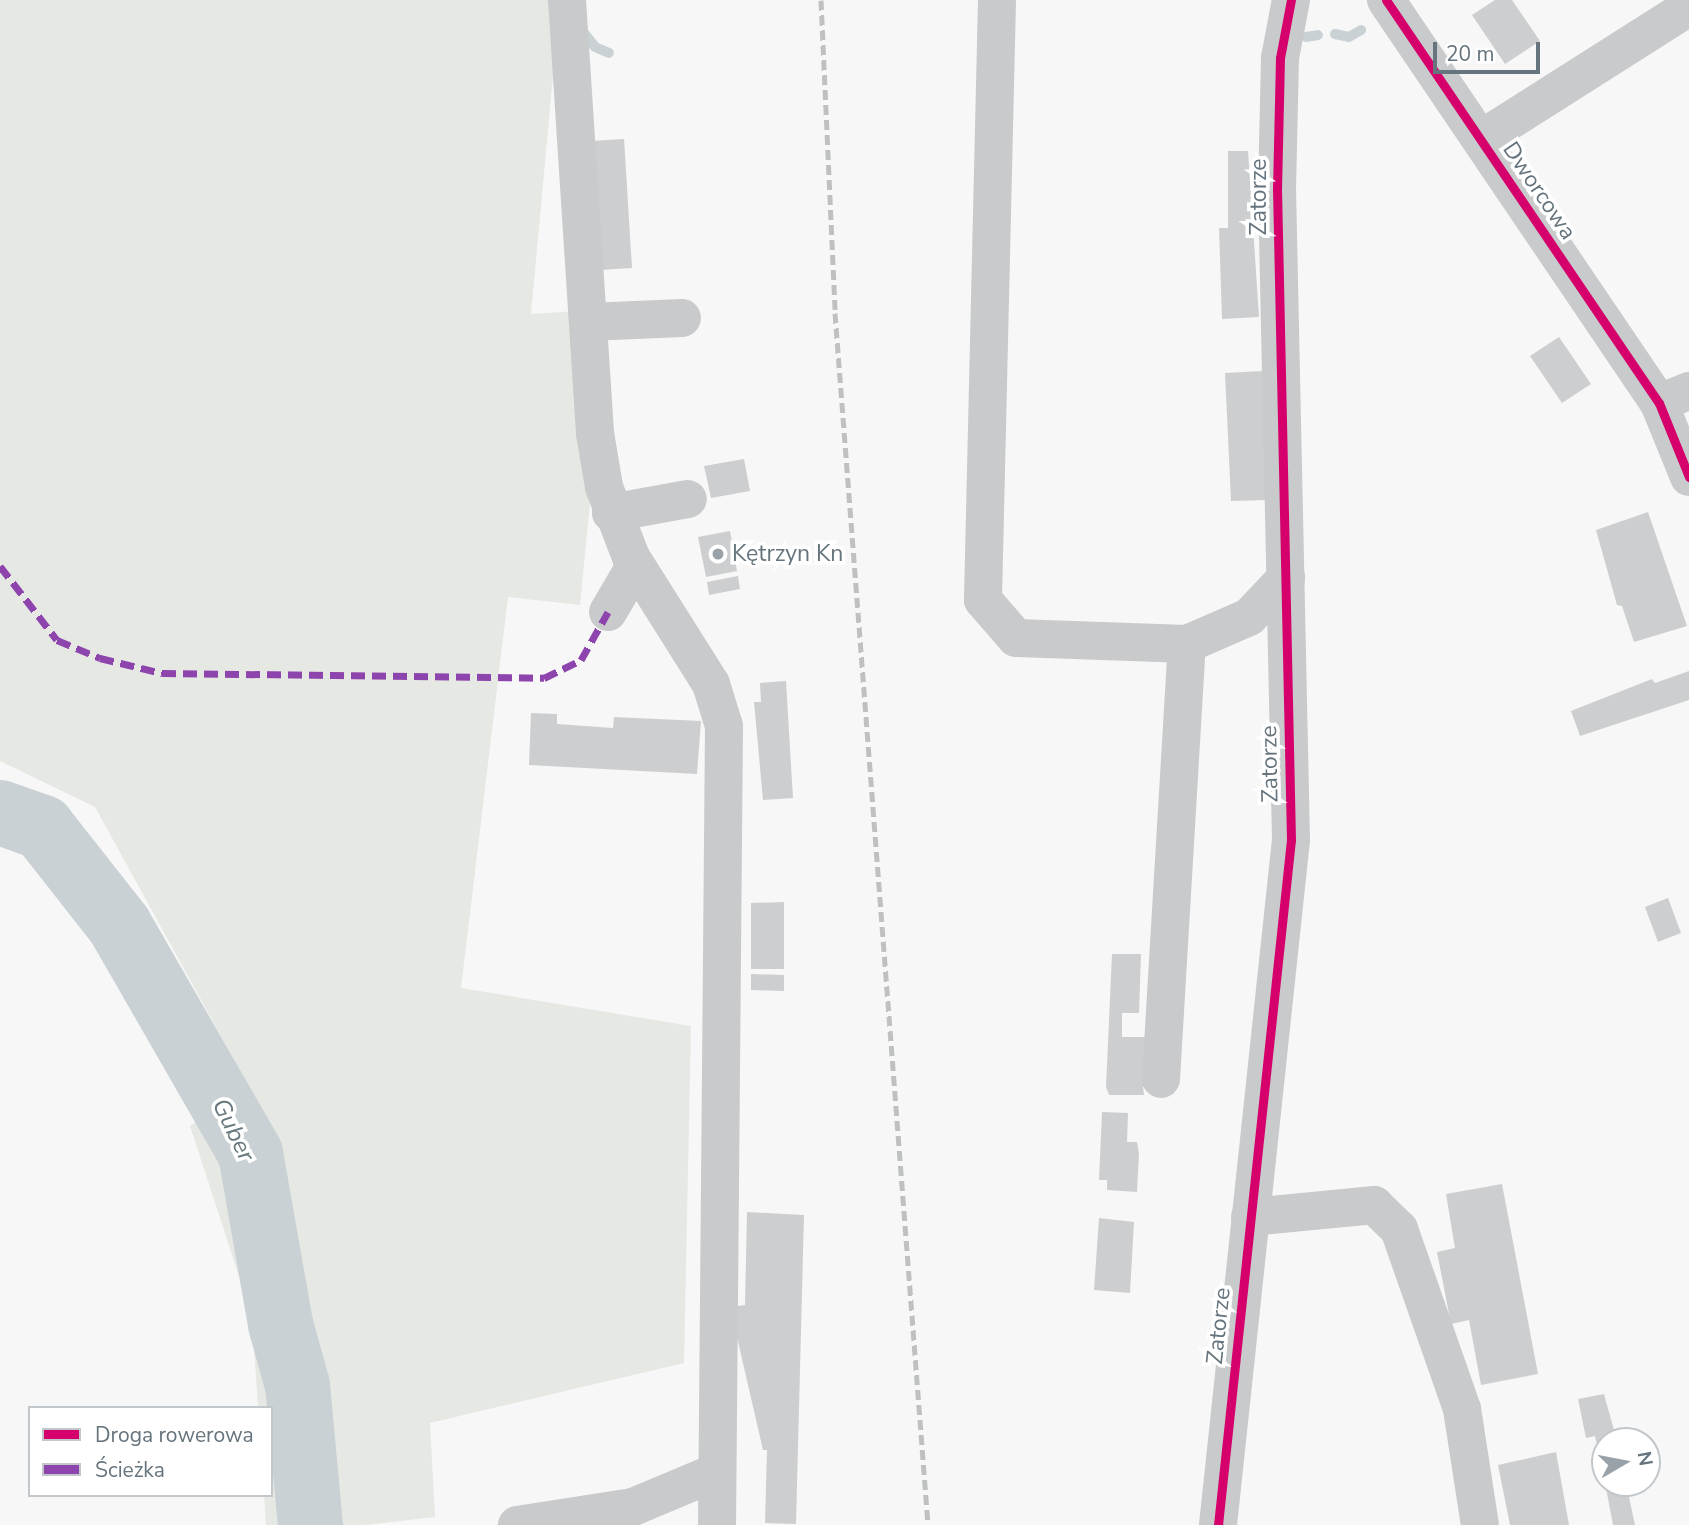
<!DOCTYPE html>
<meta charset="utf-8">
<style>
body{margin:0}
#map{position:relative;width:1689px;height:1525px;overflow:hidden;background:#f7f7f7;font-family:"Nunito Sans",sans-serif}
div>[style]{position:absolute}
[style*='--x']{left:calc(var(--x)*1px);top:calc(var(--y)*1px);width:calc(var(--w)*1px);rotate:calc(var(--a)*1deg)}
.green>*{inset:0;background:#e6e8e4}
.stream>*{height:10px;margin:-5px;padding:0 5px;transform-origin:5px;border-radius:5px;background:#cad1d4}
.river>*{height:65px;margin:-32.5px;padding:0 32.5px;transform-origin:32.5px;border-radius:32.5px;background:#cad1d4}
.building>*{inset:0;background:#cdcecf}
.minor>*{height:38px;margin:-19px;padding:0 19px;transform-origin:19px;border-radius:19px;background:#c8cacb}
.rail>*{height:5px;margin-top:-2.5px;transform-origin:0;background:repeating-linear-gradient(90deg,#bfc1c1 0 10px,transparent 0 15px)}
.quiet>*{height:7px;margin-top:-3.5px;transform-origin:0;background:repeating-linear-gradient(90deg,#8e44ad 0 14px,transparent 0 21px)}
.cycleway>*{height:9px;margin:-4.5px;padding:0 4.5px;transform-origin:4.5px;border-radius:4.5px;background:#d6006c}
.dots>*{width:19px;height:19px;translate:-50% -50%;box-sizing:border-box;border:4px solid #fff;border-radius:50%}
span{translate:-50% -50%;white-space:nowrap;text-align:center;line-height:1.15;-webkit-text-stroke:7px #fff;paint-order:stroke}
.street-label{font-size:23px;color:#66747d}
.poi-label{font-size:23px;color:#66747d}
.left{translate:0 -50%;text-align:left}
.water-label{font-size:24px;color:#67787e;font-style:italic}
.legend{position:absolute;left:28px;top:1406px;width:245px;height:91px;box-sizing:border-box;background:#fff;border:2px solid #c2c7cb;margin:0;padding:9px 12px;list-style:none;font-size:21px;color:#66747d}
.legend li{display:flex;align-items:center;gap:14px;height:35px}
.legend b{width:35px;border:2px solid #c2c7cb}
.north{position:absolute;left:1591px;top:1427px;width:70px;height:70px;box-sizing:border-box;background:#fff;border:2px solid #c2c7cb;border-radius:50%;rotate:80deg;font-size:19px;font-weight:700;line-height:28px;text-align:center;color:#66747d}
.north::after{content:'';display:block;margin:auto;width:24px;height:32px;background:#99a2a8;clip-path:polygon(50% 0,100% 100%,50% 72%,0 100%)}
.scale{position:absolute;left:1433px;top:42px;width:107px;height:32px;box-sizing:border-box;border:4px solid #66747d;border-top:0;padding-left:9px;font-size:21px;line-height:24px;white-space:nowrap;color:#66747d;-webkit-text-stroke:5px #fff;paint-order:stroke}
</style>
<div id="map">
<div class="green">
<div style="clip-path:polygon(0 0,560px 0,531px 314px,609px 309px,580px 605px,508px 597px,461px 988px,691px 1026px,684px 1363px,430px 1423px,435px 1517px,365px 1525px,266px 1525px,264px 1495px,271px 1495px,271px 1408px,258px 1408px,252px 1316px,190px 1126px,249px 1087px,95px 807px,0 761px)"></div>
</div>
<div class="stream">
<div style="--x:585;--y:34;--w:16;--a:52"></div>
<div style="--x:595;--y:47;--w:15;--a:23"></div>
<div style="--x:1335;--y:34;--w:14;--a:12"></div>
<div style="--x:1349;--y:37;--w:14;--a:-30"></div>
<div style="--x:1306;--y:37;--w:12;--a:-9"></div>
</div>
<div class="river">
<div style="--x:0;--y:812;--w:45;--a:19.7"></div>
<div style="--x:42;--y:827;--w:125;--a:51.8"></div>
<div style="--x:119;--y:925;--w:263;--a:60.1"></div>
<div style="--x:250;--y:1153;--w:174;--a:80"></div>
<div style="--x:280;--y:1324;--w:63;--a:74.4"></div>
<div style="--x:297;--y:1385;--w:141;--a:84.7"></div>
</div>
<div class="building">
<div style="clip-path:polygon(1495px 0,1512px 0,1540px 41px,1505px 64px,1472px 15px)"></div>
<div style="clip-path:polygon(624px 139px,632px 268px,600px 270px,591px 141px)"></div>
<div style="clip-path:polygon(1228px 151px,1248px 151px,1259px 317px,1222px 319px,1219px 228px,1228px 228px)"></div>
<div style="clip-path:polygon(1559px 337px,1591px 384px,1562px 403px,1530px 356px)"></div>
<div style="clip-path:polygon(1263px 371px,1269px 500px,1231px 501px,1225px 373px)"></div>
<div style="clip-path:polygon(744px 459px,750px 491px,711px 498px,704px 466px)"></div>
<div style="clip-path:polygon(1648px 512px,1687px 626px,1634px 642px,1622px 606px,1617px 605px,1596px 530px)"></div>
<div style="clip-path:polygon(730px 531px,737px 571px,706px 577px,698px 537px)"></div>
<div style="clip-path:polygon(738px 576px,740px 589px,709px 595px,707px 582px)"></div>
<div style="clip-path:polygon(1689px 671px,1689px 700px,1580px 736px,1571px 711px,1652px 679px,1655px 683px)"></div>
<div style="clip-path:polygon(786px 681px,793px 798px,763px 800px,754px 702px,761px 702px,760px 683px)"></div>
<div style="clip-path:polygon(531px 713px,557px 714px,557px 724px,613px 728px,614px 717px,701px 721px,697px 774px,529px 765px)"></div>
<div style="clip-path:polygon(1668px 898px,1681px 933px,1658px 942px,1645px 907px)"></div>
<div style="clip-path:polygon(784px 902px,784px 969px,751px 969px,751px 903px)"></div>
<div style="clip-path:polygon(1112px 954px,1141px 954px,1139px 1013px,1122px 1013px,1122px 1037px,1150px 1037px,1150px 1087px,1143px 1087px,1144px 1095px,1109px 1095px,1106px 1087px)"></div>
<div style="clip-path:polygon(751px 974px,784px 975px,784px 991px,751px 990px)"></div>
<div style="clip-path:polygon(1102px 1112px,1128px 1113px,1127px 1142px,1137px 1142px,1139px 1153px,1137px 1192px,1107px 1190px,1107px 1180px,1099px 1180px)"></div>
<div style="clip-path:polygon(1502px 1184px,1538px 1374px,1481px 1385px,1469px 1320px,1451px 1324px,1437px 1252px,1455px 1248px,1446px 1194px)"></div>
<div style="clip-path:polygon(747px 1212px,804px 1215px,796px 1524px,765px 1523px,767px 1450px,763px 1450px,730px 1307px,745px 1305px)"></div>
<div style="clip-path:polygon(1099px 1218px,1134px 1222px,1130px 1293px,1094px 1290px)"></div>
<div style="clip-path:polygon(1604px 1394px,1617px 1441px,1605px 1441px,1604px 1478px,1595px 1436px,1586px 1438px,1578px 1399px)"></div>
<div style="clip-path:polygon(1556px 1452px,1569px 1525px,1510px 1525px,1498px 1465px)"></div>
<div style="clip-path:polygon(1605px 1483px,1626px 1483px,1635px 1525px,1613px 1525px)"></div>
</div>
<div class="minor">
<div style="--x:567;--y:0;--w:434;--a:86.3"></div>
<div style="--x:595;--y:433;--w:55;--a:80.5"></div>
<div style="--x:604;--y:487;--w:75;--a:68.9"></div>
<div style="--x:631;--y:557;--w:150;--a:57.8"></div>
<div style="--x:711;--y:684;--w:44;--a:72.8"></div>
<div style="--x:724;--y:726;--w:799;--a:90.5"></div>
<div style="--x:997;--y:0;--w:600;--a:91.34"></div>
<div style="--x:983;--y:600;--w:50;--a:49"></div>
<div style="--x:1016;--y:638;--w:171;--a:2"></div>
<div style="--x:1187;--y:644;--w:68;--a:-23.5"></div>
<div style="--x:1249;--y:617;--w:54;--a:-46.5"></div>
<div style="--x:1386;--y:0;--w:487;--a:55.9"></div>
<div style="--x:1659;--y:403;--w:80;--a:67.9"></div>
<div style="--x:1481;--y:139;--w:246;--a:-32.4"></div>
<div style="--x:589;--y:322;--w:93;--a:-2.5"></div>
<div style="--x:1659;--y:403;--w:32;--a:-22"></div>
<div style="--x:611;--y:513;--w:78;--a:-10.3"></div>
<div style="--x:608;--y:612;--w:53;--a:-59.6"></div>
<div style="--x:1161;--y:1079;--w:436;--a:-86.6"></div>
<div style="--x:1250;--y:1217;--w:125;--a:-5.5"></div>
<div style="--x:1374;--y:1205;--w:35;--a:44"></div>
<div style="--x:1399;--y:1229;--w:191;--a:70.7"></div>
<div style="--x:1462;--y:1409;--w:117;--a:81.2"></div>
<div style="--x:517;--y:1525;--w:117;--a:-8.8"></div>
<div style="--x:633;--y:1507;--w:88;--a:-22.8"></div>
<div style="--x:1218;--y:1525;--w:689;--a:-83.92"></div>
<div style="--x:1291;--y:840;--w:650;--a:-91.23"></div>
<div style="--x:1277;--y:190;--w:132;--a:-88.7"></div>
<div style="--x:1280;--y:58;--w:59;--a:-79.3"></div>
</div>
<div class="rail">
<div style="--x:821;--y:0;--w:313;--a:87.4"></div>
<div style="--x:835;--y:313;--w:1216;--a:85.61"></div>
</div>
<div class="quiet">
<div style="--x:0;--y:566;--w:93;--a:52.4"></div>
<div style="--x:57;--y:640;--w:47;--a:22.7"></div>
<div style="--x:100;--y:658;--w:64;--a:13.6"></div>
<div style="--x:162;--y:673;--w:382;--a:0.7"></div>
<div style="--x:544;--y:678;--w:41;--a:-25.9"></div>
<div style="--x:581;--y:660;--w:55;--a:-60.6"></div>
</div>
<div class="cycleway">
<div style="--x:1386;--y:0;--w:487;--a:55.9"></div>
<div style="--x:1659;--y:403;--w:80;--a:67.9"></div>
<div style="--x:1218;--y:1525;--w:689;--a:-83.92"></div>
<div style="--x:1291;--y:840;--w:650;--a:-91.23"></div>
<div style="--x:1277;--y:190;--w:132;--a:-88.7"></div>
<div style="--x:1280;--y:58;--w:59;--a:-79.3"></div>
</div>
<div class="dots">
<div style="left:718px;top:554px;background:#99a2a8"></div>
</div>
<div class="street-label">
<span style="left:1539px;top:191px;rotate:56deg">Dworcowa</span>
<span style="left:1259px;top:197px;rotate:-90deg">Zatorze</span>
<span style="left:1270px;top:764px;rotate:-91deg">Zatorze</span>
<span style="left:1219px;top:1326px;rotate:-84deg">Zatorze</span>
</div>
<div class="poi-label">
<span class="left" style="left:732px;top:554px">Kętrzyn Kn</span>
</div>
<div class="water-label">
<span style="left:233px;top:1130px;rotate:64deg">Guber</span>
</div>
<ul class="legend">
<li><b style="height:9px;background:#d6006c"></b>Droga rowerowa</li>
<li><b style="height:9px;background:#8e44ad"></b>Ścieżka</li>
</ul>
<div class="north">N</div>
<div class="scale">20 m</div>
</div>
